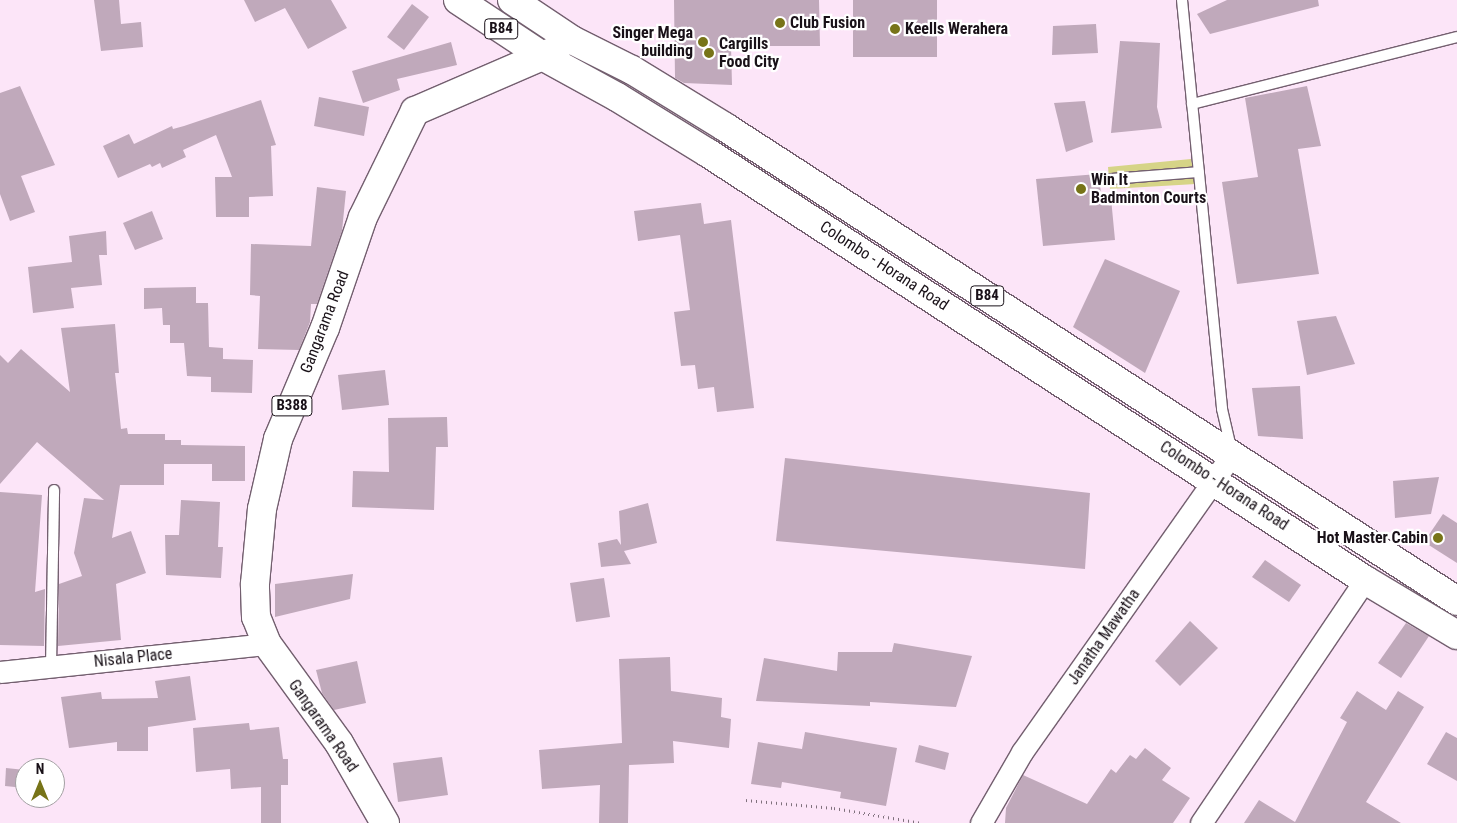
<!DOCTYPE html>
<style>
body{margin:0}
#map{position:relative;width:1457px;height:823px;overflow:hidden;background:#fce5f8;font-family:"Roboto Condensed",sans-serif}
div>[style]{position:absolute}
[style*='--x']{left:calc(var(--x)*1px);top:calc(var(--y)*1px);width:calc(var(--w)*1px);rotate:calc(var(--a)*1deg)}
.green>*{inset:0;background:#d6d487}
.building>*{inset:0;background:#c0a9bb}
.path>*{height:3px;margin-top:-1.5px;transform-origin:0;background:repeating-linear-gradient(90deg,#80717d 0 1px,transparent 0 5px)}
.roads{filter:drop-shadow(1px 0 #735f6f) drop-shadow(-1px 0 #735f6f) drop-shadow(0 1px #735f6f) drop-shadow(0 -1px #735f6f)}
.service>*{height:10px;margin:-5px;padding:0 5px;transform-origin:5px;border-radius:5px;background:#fff}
.minor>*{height:21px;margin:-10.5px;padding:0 10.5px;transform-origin:10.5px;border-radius:10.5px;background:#fff}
.primary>*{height:28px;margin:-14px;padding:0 14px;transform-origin:14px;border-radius:14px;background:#fff}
.dots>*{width:14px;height:14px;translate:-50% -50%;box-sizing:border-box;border:2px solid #fff;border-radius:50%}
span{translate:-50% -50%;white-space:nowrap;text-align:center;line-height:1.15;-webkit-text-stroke:4.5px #fff;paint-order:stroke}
.shield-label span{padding:1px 4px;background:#fff;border:1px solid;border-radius:4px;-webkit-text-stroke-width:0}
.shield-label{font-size:15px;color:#191118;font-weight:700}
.poi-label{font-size:16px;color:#191118;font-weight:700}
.left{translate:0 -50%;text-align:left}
.right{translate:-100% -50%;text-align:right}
.street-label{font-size:16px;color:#191118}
.north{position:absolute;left:15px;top:758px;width:50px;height:50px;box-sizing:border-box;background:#fff;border:1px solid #a3a0a3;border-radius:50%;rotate:0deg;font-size:14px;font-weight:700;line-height:20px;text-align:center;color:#191118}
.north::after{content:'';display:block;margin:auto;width:18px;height:22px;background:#777418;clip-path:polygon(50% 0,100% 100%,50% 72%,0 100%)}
</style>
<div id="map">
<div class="green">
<div style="clip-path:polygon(1191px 159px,1196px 184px,1110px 189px,1108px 167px)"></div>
</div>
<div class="building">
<div style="clip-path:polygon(94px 0,119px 0,121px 24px,141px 22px,143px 47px,101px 51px)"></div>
<div style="clip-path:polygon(244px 0,331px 0,347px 28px,308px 49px,285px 8px,255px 22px)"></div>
<div style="clip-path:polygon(674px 0,819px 0,820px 46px,731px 46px,732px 85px,684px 83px,675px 78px)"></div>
<div style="clip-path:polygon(853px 0,937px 0,937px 57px,853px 57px)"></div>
<div style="clip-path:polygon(1227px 0,1318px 0,1319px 6px,1210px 34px,1197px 14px)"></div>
<div style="clip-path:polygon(412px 4px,429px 17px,404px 50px,387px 37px)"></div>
<div style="clip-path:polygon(1096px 24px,1098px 53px,1052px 55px,1053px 26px)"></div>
<div style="clip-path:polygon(1120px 41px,1160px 43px,1157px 107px,1162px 128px,1111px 133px)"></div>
<div style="clip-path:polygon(451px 42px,457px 65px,397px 79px,400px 90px,363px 103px,352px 71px)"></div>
<div style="clip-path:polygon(20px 86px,55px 165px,21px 176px,35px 212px,10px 221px,0 194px,0 93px)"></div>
<div style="clip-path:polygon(1307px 86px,1321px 146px,1298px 149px,1319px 274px,1237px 284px,1222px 182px,1258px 177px,1245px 98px)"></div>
<div style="clip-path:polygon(319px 97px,369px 107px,364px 136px,314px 126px)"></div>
<div style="clip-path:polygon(261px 100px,276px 145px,271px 146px,273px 196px,249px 197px,249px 217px,216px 217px,215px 177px,232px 177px,216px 135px,183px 150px,186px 157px,162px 168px,160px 163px,152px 167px,150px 164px,118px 178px,103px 146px,129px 134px,134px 144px,172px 126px,173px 129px,184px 126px)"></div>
<div style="clip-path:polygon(1085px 101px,1093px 142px,1066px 152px,1054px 103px)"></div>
<div style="clip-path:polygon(1098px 174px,1102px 198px,1111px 198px,1115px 240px,1043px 246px,1036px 179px)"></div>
<div style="clip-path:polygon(317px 187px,346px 191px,342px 231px,317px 304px,311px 304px,310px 322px,299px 350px,258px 349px,260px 296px,250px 295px,251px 244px,311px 246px)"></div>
<div style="clip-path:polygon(701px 203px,704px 224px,731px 220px,754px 408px,717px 412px,714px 387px,698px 389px,695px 365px,681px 366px,674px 312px,690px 310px,680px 235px,638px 241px,634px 211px)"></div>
<div style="clip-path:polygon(152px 211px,163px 239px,135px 250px,123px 223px)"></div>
<div style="clip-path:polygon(106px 231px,107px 255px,99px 255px,102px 285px,71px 288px,74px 308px,33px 313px,28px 267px,72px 262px,69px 236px)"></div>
<div style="clip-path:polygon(1105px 259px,1180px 291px,1145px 373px,1073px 327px)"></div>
<div style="clip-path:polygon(196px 287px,196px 303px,208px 303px,209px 347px,223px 348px,223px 359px,253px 360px,252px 393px,211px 392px,211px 377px,187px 376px,184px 343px,170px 343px,170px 325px,163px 325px,162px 308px,144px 309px,144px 288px)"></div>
<div style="clip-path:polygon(1336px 316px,1355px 364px,1307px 375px,1297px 321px)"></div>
<div style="clip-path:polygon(115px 324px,119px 373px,115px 373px,121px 429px,127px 428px,128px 434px,165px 434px,165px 440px,181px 440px,181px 445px,245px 446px,245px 481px,212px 481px,212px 464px,164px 464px,164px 485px,120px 485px,112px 538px,131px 531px,146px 573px,116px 584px,121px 640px,58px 646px,59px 584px,82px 576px,74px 553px,84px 498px,104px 500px,37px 442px,0 484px,0 355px,8px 363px,21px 349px,70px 392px,61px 328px)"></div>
<div style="clip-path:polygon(385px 370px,389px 405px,342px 410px,338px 375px)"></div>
<div style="clip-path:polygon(1300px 386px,1303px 439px,1258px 436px,1252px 388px)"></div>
<div style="clip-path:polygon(447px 417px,448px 447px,436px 447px,434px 510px,352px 507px,353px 471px,389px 472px,388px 418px)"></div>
<div style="clip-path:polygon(785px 458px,1090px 493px,1085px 569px,776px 541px)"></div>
<div style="clip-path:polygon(1439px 477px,1431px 514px,1395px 518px,1393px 481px)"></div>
<div style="clip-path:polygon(0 492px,42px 495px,35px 592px,45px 589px,44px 646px,0 645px)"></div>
<div style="clip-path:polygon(181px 500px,220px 502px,218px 547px,223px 547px,221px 578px,166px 575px,165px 535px,179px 535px)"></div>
<div style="clip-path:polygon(648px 503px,657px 543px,624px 551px,631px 564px,601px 567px,598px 543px,617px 539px,621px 545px,619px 511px)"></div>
<div style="clip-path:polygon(1443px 514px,1457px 523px,1457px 563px,1424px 542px)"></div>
<div style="clip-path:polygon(1265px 560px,1301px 585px,1289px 602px,1252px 577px)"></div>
<div style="clip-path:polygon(353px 574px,350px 599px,275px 617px,275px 584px)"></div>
<div style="clip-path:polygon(604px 578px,610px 617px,576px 622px,570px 583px)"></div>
<div style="clip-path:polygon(1190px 621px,1218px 648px,1180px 686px,1155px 661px)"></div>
<div style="clip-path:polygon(1406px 623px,1429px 636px,1401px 678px,1378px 663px)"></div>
<div style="clip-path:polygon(894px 643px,972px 656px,956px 707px,870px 702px,870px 706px,756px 701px,764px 658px,837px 671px,838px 652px,892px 652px)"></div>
<div style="clip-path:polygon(670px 657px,671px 691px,722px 698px,721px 717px,731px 719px,729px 748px,673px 741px,674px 763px,629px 765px,628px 823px,599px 823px,600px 785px,542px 789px,539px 750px,622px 743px,619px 659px)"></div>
<div style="clip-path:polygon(357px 661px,366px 703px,334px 710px,322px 693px,316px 670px)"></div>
<div style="clip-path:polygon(190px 676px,196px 720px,148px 727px,148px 751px,117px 751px,117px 742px,69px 748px,61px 697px,101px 692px,102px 699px,158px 698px,155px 681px)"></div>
<div style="clip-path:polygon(1357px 691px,1386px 710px,1398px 691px,1424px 707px,1366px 802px,1401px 823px,1244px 823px,1259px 800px,1295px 822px,1347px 722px,1340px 718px)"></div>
<div style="clip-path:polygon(249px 723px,250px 730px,279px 727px,283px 759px,288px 759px,288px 785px,281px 785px,281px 823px,261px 823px,261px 787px,231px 789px,230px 769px,196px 772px,193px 728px)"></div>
<div style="clip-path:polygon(805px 732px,897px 748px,886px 806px,840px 798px,841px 792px,782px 782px,781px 788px,751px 784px,758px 742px,802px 749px)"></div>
<div style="clip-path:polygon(1446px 732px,1457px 738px,1457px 781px,1427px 764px)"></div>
<div style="clip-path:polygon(919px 745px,949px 753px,945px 770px,915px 762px)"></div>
<div style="clip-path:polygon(1145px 748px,1171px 768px,1162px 780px,1190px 798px,1173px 823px,1005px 823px,1006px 808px,1023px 775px,1087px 804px,1111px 769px,1116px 773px,1130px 755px,1136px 759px)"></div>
<div style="clip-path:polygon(442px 757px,448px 795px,398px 802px,393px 763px)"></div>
<div style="clip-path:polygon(6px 768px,25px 770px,25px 788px,5px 786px)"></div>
</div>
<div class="path">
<div style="--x:746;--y:800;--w:88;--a:5.2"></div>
<div style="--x:834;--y:808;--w:89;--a:9.7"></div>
</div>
<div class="roads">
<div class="service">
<div style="--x:1182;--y:0;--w:411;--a:84.4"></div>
<div style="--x:1222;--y:409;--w:40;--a:77"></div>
<div style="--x:1192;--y:104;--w:273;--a:-14.2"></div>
<div style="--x:1110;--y:179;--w:89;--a:-4.5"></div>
<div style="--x:51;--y:667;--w:177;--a:-89"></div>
</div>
<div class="minor">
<div style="--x:0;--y:672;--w:268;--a:-6"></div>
<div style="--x:981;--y:823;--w:82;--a:-60"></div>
<div style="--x:1022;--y:752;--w:365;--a:-54.8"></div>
<div style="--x:1201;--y:823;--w:293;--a:-56"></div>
</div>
<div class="primary">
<div style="--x:458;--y:0;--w:103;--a:33.5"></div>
<div style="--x:544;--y:57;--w:83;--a:28.7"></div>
<div style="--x:617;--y:97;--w:107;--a:31.6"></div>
<div style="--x:708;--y:153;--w:784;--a:33.02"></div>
<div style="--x:1365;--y:580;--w:107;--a:30.9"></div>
<div style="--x:512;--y:0;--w:72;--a:33.7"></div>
<div style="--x:572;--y:40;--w:67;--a:26.6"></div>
<div style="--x:632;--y:70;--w:109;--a:31.5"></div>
<div style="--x:725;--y:127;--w:872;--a:32.92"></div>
<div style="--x:385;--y:823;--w:92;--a:-119.9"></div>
<div style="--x:339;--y:743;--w:122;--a:-126"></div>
<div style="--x:267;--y:644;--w:29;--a:-112"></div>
<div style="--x:256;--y:617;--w:33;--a:-92"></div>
<div style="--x:255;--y:584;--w:75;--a:-84.7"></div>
<div style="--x:262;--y:509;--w:72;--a:-77.1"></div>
<div style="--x:278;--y:439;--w:121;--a:-67.1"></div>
<div style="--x:325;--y:328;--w:117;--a:-71.1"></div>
<div style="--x:363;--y:217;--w:118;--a:-63.9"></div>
<div style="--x:415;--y:111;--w:154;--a:-23.4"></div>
</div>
</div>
<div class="dots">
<div style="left:780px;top:23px;background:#777418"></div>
<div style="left:895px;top:29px;background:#777418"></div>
<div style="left:703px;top:42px;background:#777418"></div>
<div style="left:709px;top:53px;background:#777418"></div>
<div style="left:1081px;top:189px;background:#777418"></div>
<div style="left:1438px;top:538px;background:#777418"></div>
</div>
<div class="shield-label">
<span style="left:501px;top:29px">B84</span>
<span style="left:987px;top:296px">B84</span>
<span style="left:292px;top:406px">B388</span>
</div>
<div class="poi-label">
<span class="left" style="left:790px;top:23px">Club Fusion</span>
<span class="left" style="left:905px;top:29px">Keells Werahera</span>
<span class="right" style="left:693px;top:42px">Singer Mega<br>building</span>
<span class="left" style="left:719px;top:53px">Cargills<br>Food City</span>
<span class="left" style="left:1091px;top:189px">Win It<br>Badminton Courts</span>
<span class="right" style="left:1428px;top:538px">Hot Master Cabin</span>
</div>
<div class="street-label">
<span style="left:884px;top:266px;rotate:33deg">Colombo - Horana Road</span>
<span style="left:325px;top:322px;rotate:-69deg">Gangarama Road</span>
<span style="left:1224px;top:486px;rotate:33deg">Colombo - Horana Road</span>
<span style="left:1104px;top:637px;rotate:-55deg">Janatha Mawatha</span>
<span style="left:133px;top:658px;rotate:-6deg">Nisala Place</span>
<span style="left:323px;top:726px;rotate:55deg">Gangarama Road</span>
</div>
<div class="north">N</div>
</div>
